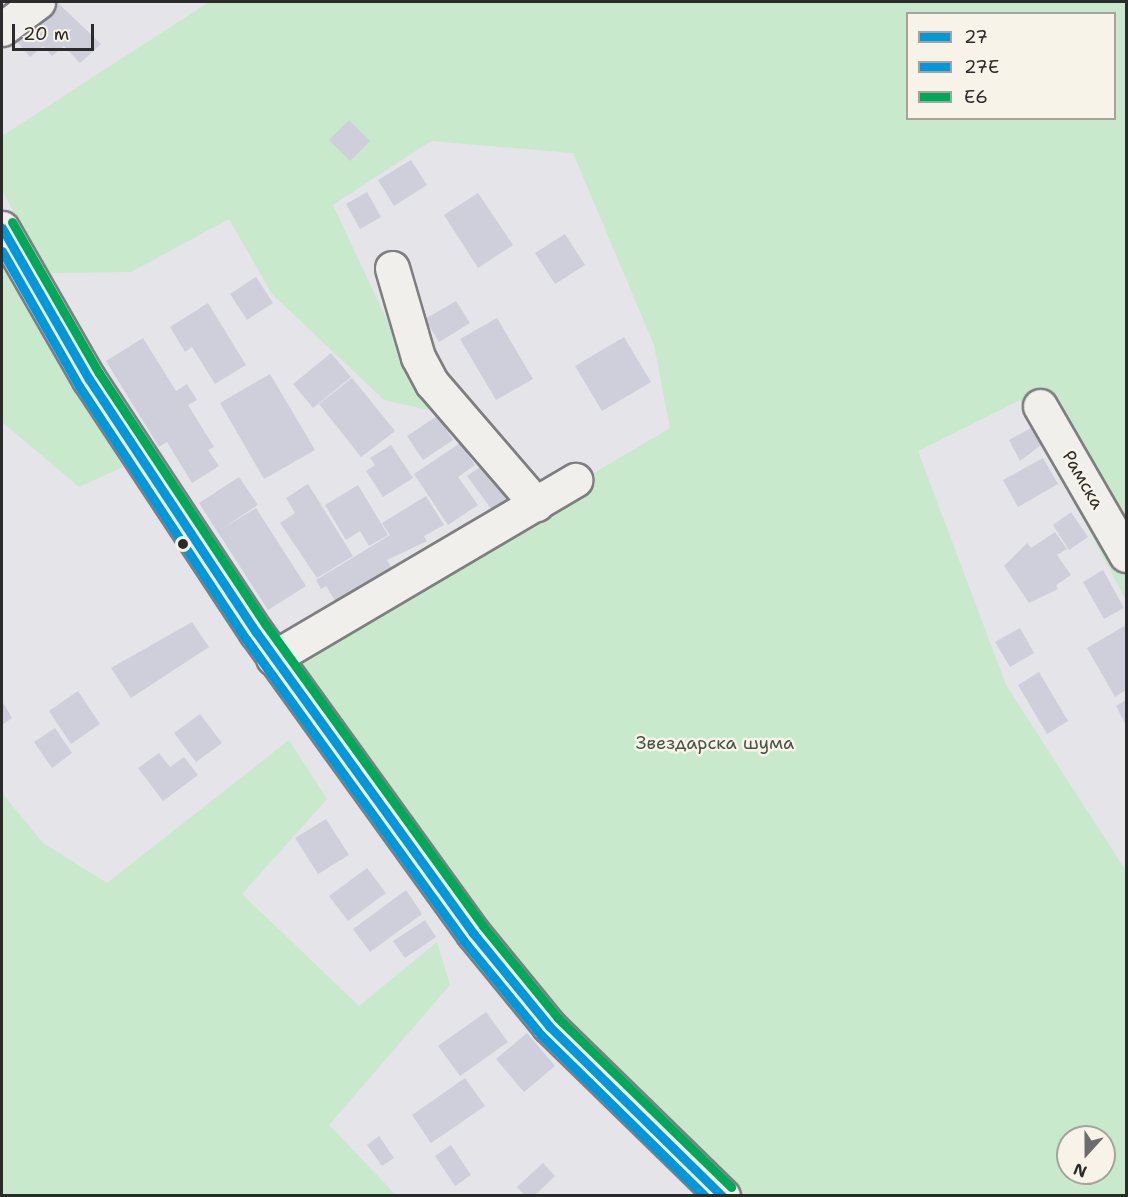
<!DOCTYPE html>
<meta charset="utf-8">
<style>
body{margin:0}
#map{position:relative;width:1128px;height:1197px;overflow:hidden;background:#e4e4e9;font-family:"Shantell Sans",sans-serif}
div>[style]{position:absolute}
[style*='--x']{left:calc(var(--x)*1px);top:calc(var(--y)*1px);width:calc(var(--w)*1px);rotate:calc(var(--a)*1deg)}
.green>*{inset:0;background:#c8e9cb}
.building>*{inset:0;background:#cecfdb}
.roads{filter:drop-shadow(2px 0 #7e7e80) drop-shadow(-2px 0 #7e7e80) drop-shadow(0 2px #7e7e80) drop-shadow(0 -2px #7e7e80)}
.minor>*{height:33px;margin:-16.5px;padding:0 16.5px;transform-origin:16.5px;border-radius:16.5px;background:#f0efec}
.major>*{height:33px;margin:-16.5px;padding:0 16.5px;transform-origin:16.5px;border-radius:16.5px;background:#f0efec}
.bus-1>*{height:9px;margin:-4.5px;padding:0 4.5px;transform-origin:4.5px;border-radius:4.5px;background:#0098da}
.bus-2>*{height:9px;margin:-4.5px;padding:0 4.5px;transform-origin:4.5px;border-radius:4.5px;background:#0098da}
.bus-3>*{height:9px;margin:-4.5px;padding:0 4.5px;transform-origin:4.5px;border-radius:4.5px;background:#00a859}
.dots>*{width:16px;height:16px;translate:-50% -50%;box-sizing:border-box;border:3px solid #f7f3e8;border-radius:50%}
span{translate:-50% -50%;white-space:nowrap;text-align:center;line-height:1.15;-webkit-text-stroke:5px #f7f3e8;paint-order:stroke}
.street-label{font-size:18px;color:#2b2b2b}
.park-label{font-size:18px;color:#465246}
.frame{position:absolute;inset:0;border:3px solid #2b2b2b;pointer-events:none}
.legend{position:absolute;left:906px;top:12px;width:210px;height:108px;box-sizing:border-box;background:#f7f3e8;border:2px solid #a5a39c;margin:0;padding:8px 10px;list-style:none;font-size:18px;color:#2b2b2b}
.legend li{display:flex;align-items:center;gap:12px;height:30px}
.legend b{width:30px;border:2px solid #a5a39c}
.north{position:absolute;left:1056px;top:1125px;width:60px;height:60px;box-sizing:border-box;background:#f7f3e8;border:2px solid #a5a39c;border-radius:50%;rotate:201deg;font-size:16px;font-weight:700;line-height:24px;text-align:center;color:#2b2b2b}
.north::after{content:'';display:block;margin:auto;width:21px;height:27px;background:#6c6c6e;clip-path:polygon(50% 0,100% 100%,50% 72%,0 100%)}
.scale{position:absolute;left:12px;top:24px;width:82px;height:27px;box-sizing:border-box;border:3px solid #2b2b2b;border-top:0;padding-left:8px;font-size:18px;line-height:21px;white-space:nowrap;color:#2b2b2b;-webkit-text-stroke:4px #f7f3e8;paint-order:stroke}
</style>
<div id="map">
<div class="green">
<div style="clip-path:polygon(evenodd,209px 2px,1126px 2px,1126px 600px,1020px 400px,918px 451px,1006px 685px,1126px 871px,1126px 1195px,735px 1195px,531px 989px,290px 653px,670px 428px,654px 345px,573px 153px,431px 141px,333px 205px,429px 410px,384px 400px,272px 294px,229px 219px,131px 272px,46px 273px,2px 190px,2px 136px,209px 2px,908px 14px,1114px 14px,1114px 118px,908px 118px,908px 14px,209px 2px,1068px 1137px,1104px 1137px,1104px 1173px,1068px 1173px,1068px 1137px)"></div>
<div style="clip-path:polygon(2px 267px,123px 467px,79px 487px,2px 422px)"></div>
<div style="clip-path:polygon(289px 740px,327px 799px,242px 894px,359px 1006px,437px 942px,450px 985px,329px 1125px,396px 1195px,2px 1195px,2px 793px,43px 843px,107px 883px)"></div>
</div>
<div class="building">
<div style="clip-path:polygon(57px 2px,101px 44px,80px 63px,64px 46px,52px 56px,43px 46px,30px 57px,14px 38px)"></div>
<div style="clip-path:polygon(349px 120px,370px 141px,350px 161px,329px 140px)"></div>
<div style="clip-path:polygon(411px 160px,427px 185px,394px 206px,378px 180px)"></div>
<div style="clip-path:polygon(367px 192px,381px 217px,360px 229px,346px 204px)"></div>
<div style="clip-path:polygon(478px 193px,513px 245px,478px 268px,444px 215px)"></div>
<div style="clip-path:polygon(565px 234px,585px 265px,555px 284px,535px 253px)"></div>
<div style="clip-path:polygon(256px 277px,273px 303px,247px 320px,230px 294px)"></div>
<div style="clip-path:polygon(456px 301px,470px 323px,439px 342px,425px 319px)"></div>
<div style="clip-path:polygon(208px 303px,246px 365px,215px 384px,192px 347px,185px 352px,170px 327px)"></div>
<div style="clip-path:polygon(497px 318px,533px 379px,496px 400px,460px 339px)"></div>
<div style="clip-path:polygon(624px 337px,651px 382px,602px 411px,575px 366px)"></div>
<div style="clip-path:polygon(143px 338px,176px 391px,187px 384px,197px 400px,188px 405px,214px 447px,208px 450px,219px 466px,192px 483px,167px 442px,159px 447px,106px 361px)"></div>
<div style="clip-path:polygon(331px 353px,351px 377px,313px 408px,293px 384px)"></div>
<div style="clip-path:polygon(270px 374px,315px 450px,264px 479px,220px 403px)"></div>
<div style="clip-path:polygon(352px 378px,395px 431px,361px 457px,319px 404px)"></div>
<div style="clip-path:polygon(437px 416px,453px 440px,423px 460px,407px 436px)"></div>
<div style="clip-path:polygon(1031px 428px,1041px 445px,1020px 461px,1009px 440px)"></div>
<div style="clip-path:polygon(460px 443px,475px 465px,458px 477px,478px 505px,448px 525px,414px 474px)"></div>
<div style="clip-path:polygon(391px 445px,413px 478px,383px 497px,366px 471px,375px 465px,370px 458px)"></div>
<div style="clip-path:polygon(1043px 458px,1058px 484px,1018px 507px,1003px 480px)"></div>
<div style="clip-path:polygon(490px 460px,519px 501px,497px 517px,467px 476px)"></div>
<div style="clip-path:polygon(239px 477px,258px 505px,220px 530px,256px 508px,306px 586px,268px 610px,199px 503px)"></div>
<div style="clip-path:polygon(308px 484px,353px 556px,317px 578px,280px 523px,295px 513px,286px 498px)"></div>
<div style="clip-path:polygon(358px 485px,388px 535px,369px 546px,360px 531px,346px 540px,325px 505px)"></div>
<div style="clip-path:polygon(426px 496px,444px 525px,424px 536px,427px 541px,387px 560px,393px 571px,337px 604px,326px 586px,321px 589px,316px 580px,390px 535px,382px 523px)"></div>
<div style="clip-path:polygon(1071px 512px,1088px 537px,1069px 550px,1053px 525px)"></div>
<div style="clip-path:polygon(1055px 532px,1067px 549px,1057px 555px,1071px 575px,1056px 585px,1058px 589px,1029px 603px,1004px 566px,1027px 543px,1031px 548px)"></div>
<div style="clip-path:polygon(1103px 570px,1124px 608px,1104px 619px,1083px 582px)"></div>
<div style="clip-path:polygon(192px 622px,209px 647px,131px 698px,111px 668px)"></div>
<div style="clip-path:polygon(1126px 625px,1126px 690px,1115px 697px,1087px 648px)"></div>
<div style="clip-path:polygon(1020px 628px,1034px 653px,1010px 667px,995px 642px)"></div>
<div style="clip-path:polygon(1039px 672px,1068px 721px,1047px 734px,1018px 685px)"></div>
<div style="clip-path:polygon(78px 691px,100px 724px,71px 744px,49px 711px)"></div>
<div style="clip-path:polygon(1126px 700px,1126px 725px,1116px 706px)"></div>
<div style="clip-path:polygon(2px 701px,12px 718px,2px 725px)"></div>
<div style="clip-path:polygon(200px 714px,222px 743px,196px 762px,174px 733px)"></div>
<div style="clip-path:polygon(55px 728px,72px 753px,52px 768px,34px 742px)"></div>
<div style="clip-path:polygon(159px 753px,170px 767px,184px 757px,198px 775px,163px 801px,138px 768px)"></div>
<div style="clip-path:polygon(326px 819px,349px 855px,318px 874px,295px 838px)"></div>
<div style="clip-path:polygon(367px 868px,386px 893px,348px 921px,329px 896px)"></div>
<div style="clip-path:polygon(406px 890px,422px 914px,370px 952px,353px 929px)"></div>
<div style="clip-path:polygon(425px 920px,436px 937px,405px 958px,393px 941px)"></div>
<div style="clip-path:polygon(486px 1012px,508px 1042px,460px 1076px,438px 1046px)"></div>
<div style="clip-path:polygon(527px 1033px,555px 1066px,524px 1092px,496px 1059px)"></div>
<div style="clip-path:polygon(465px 1078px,485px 1106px,431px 1143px,412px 1115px)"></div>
<div style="clip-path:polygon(379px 1136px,394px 1158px,382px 1166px,367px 1145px)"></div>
<div style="clip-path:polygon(451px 1145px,471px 1175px,455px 1186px,435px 1156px)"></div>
<div style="clip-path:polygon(543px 1163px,555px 1176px,534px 1196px,525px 1196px,517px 1187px)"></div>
</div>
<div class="roads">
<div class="minor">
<div style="--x:2;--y:29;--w:45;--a:-36.9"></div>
<div style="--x:392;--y:268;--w:93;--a:73.7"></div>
<div style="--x:418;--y:357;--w:30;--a:62"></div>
<div style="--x:432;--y:383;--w:160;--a:49.3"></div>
<div style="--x:1040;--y:406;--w:172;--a:60"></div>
<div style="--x:273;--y:658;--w:351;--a:-30.5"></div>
</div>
<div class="major">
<div style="--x:2;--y:228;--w:174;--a:60.1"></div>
<div style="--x:89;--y:379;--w:303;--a:56.6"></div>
<div style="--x:256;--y:632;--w:371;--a:54.2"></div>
<div style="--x:473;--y:933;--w:120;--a:50.7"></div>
<div style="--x:549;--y:1026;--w:243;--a:44.3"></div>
</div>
</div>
<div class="bus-1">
<div style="--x:2;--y:228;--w:174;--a:60.1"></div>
<div style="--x:89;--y:379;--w:303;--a:56.6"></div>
<div style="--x:256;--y:632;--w:371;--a:54.2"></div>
<div style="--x:473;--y:933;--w:120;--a:50.7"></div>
<div style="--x:549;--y:1026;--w:243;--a:44.5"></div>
</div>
<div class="bus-2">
<div style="--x:2;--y:251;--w:155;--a:60.3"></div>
<div style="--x:79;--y:386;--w:303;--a:56.6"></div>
<div style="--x:246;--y:639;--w:371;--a:54.2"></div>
<div style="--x:463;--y:940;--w:123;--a:50.6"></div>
<div style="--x:541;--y:1035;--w:230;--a:44.5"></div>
</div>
<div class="bus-3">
<div style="--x:12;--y:222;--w:174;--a:60.1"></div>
<div style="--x:99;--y:373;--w:302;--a:56.5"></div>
<div style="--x:266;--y:625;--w:371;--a:54.2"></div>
<div style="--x:483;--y:926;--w:119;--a:50.8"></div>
<div style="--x:558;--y:1018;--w:242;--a:44.3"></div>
</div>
<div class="dots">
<div style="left:183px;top:544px;background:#2b2b2b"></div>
</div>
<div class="street-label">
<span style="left:1083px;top:480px;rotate:60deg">Рамска</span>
</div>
<div class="park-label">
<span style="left:715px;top:743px">Звездарска шума</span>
</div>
<div class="frame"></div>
<ul class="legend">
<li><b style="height:8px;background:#0098da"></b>27</li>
<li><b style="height:8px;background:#0098da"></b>27E</li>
<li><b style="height:8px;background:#00a859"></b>E6</li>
</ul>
<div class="north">N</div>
<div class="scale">20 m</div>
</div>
